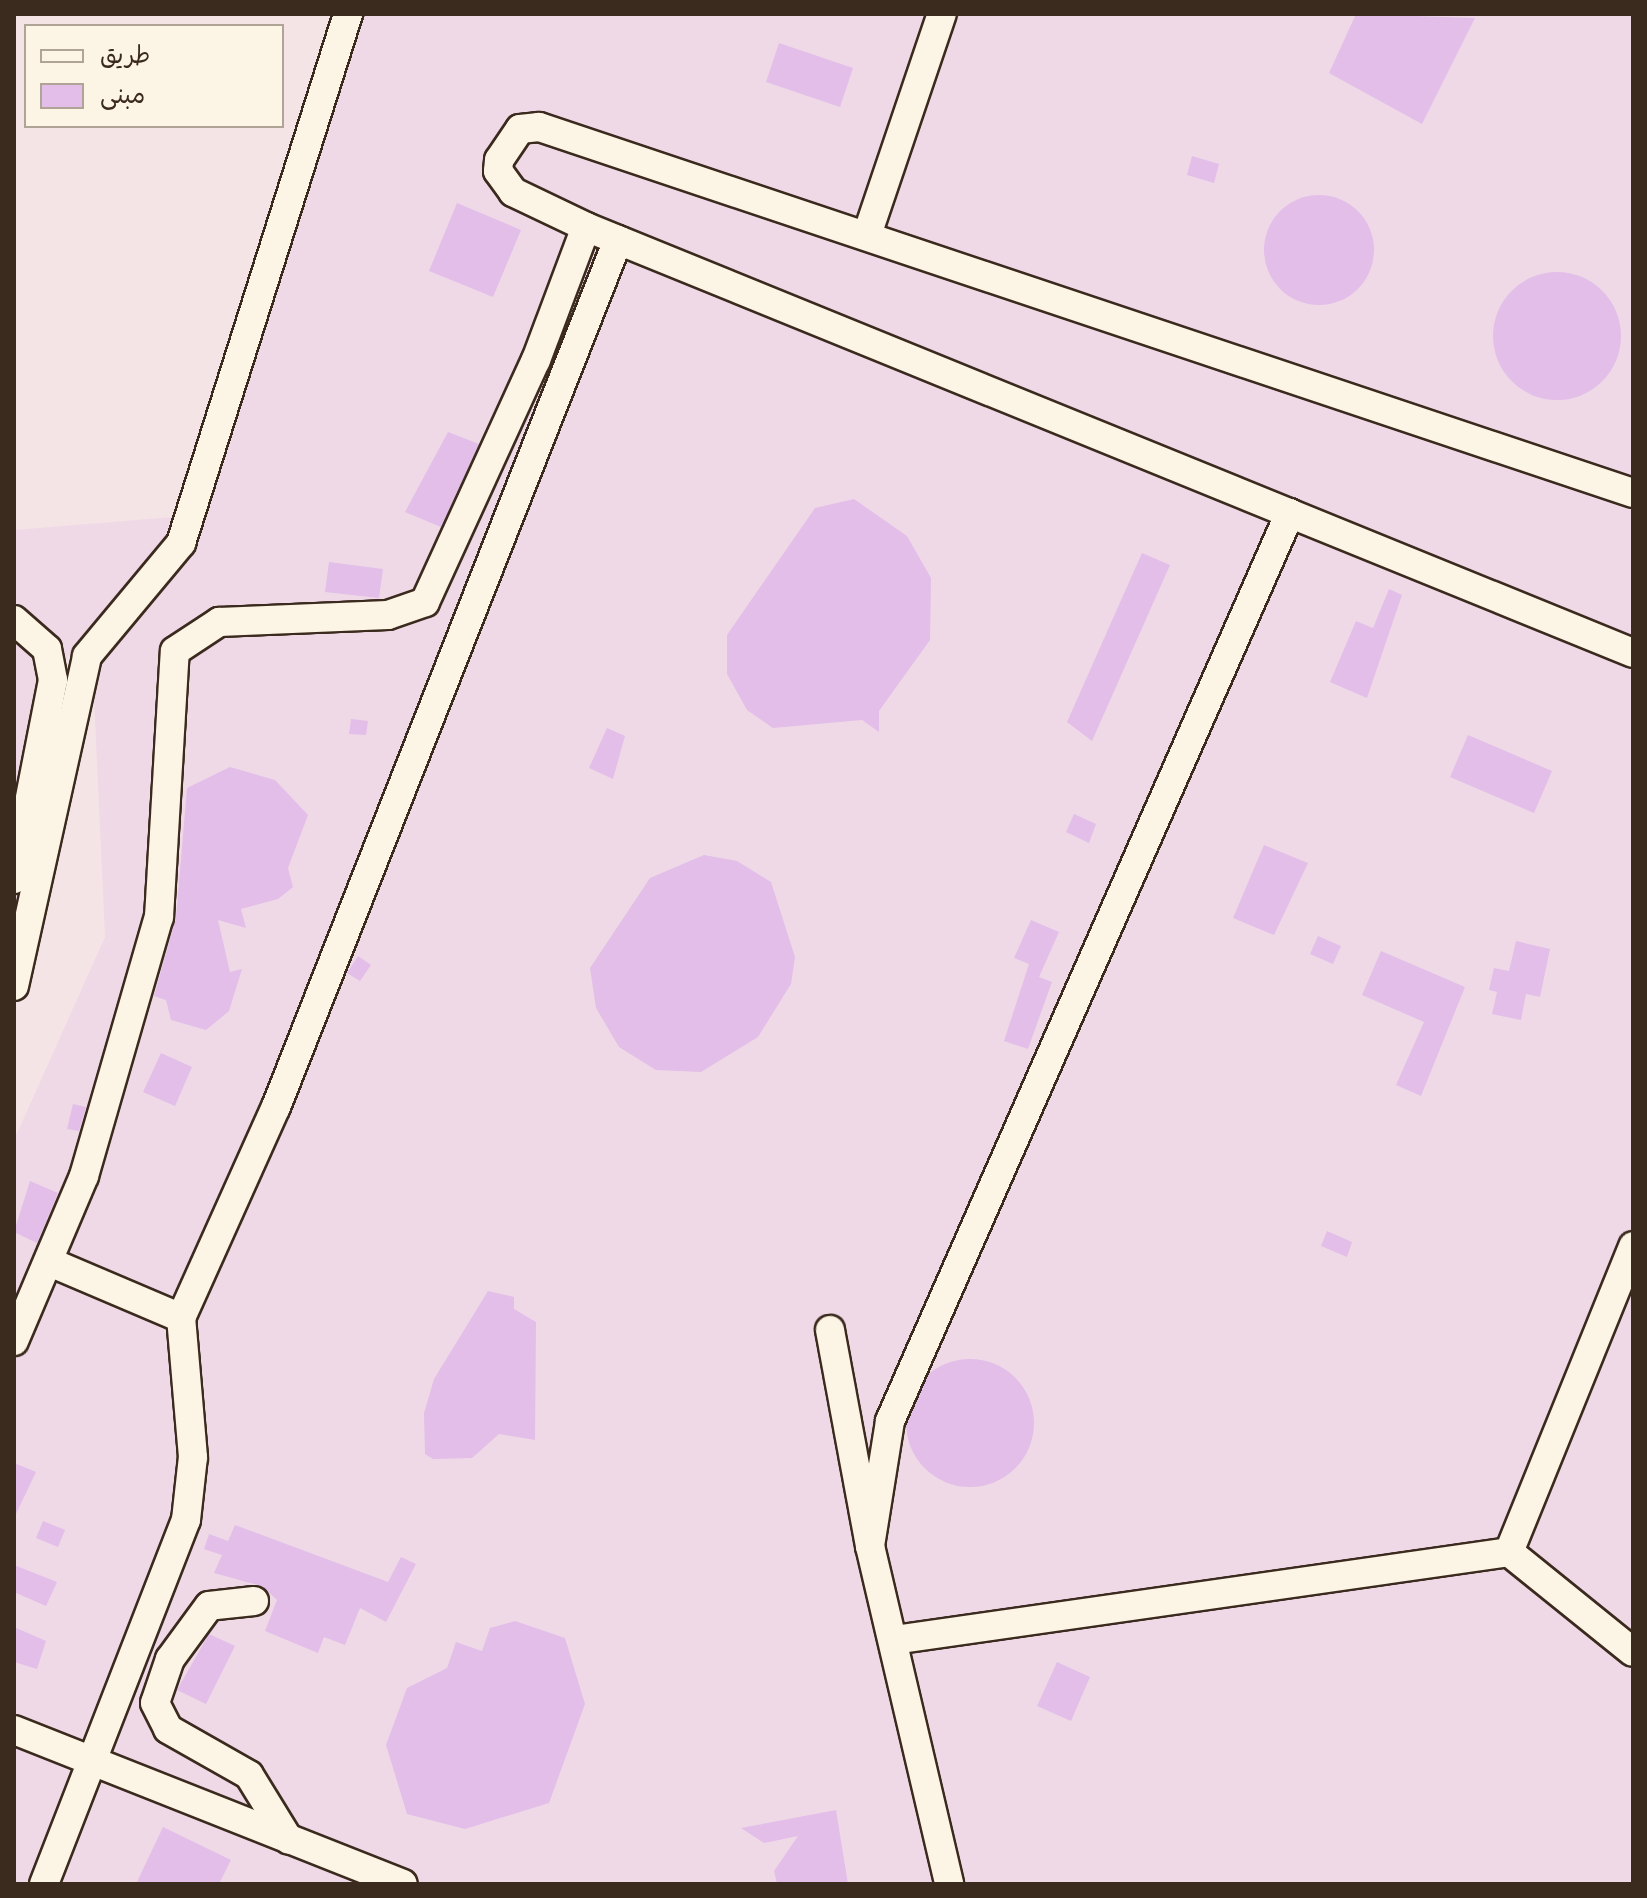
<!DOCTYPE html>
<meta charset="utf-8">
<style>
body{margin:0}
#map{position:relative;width:1647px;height:1898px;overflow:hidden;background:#f4e4e6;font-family:Caveat,"Playpen Sans Arabic",sans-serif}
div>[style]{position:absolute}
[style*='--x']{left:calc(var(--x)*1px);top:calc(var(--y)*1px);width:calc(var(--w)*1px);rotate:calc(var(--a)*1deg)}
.built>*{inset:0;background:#efd9e7}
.building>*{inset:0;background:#e2bee9}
.round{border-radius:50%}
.roads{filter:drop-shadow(2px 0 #3b2a1e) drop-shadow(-2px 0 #3b2a1e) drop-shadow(0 2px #3b2a1e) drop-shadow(0 -2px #3b2a1e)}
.minor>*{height:28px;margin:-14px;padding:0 14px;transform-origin:14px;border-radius:14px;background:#fcf5e5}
span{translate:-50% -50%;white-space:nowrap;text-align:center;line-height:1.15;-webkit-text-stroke:6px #fcf5e5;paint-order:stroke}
.frame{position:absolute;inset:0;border:16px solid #3b2a1e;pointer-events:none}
.legend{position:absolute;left:24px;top:24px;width:260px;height:104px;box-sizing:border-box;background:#fcf5e5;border:2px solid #afa495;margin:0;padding:10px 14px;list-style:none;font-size:24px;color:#3b2a1e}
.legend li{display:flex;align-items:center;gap:16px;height:40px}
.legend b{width:40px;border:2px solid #afa495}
</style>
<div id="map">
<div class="built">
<div style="clip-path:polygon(358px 14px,1633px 14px,1633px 1884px,14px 1884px,14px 1140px,105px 937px,93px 675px,99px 654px,156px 593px)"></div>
<div style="clip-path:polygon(185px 516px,110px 618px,84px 634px,66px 660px,14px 913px,14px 530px)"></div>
</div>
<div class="building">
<div style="clip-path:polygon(1356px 14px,1475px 18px,1422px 124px,1329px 73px)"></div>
<div style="clip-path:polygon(779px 43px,853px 68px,840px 107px,766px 82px)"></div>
<div style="clip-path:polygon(1192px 156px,1219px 164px,1214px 183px,1187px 175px)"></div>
<div class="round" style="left:1264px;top:195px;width:110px;height:110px"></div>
<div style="clip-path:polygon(457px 203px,521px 230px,493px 297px,429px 271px)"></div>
<div class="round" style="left:1493px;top:272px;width:128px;height:128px"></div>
<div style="clip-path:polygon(448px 432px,479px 444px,441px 527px,405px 512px)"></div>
<div style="clip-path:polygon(854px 499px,907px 536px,931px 578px,930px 640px,879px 711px,879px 732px,862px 720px,773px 728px,747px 710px,727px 674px,727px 635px,815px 508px)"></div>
<div style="clip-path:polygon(1142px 553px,1170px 565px,1092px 741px,1067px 722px)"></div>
<div style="clip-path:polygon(329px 562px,383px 569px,379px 598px,325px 592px)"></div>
<div style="clip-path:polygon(1389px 589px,1402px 595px,1367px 698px,1330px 682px,1356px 621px,1373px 628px)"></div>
<div style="clip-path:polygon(351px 719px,368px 721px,366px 735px,349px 734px)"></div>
<div style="clip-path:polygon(607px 728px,625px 736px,613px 779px,589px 768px)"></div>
<div style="clip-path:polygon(1468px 735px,1552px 771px,1534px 813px,1450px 777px)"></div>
<div style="clip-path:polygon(230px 767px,275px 780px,308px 815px,288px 868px,293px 887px,278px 899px,241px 909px,246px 928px,218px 920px,230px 972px,242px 969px,229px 1011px,206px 1030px,171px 1020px,166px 1000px,154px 996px,176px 918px,187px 788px)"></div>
<div style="clip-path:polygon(1074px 814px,1096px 824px,1089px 843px,1066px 832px)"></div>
<div style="clip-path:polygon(1264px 845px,1308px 863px,1274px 935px,1233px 918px)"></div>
<div style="clip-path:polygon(704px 855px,737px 861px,771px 882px,795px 957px,791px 984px,758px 1037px,701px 1072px,656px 1070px,619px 1047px,596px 1008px,590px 968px,650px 878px)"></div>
<div style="clip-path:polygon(1031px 920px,1059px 932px,1039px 977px,1052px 982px,1028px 1049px,1004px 1041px,1029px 964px,1014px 958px)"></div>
<div style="clip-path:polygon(1318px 936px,1341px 946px,1333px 964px,1310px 954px)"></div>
<div style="clip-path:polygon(1516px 941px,1550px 949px,1540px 997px,1526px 994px,1521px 1020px,1492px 1014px,1497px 992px,1489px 990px,1494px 968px,1509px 971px)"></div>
<div style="clip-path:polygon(1381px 951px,1465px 987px,1421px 1096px,1396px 1085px,1424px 1022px,1362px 995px)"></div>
<div style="clip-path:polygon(358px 956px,371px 965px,360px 981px,347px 973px)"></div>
<div style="clip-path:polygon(161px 1053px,192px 1067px,175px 1106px,143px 1092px)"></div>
<div style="clip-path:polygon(73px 1104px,86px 1107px,79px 1131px,67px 1129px)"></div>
<div style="clip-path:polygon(30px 1181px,58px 1193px,37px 1243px,14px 1232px)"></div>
<div style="clip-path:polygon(1327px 1231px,1352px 1242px,1347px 1257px,1321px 1246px)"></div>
<div style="clip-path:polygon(488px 1291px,514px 1297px,514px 1309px,536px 1322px,535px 1440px,499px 1434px,472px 1458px,433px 1459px,425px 1454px,424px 1413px,434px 1379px)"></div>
<div class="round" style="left:906px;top:1359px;width:128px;height:128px"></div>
<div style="clip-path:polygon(14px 1463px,36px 1472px,14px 1518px)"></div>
<div style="clip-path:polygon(43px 1521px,65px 1530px,58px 1547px,36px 1538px)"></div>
<div style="clip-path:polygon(235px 1525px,388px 1582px,401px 1557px,416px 1564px,386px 1622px,360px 1608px,345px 1645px,324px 1637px,318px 1653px,265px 1631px,277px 1600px,262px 1586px,214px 1573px,222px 1555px,204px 1549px,209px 1534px,228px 1541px)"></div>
<div style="clip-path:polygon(14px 1565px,57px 1582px,46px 1606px,14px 1592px)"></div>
<div style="clip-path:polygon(515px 1621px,565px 1638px,585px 1704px,549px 1803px,465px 1829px,407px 1814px,386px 1745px,407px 1688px,447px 1668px,456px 1642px,482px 1651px,490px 1628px)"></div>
<div style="clip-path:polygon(14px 1627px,46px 1641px,37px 1669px,14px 1662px)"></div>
<div style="clip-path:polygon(209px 1634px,235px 1646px,206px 1704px,177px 1690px)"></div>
<div style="clip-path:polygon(1057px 1662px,1090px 1677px,1071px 1721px,1037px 1706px)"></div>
<div style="clip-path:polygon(836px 1810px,848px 1884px,777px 1884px,774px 1871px,798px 1836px,764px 1843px,741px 1828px)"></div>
<div style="clip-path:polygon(163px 1827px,231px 1860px,219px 1884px,136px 1884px)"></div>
</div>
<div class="roads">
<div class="minor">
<div style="--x:867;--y:235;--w:233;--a:-71.3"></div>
<div style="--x:1633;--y:493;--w:1154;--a:-161.5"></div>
<div style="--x:539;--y:127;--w:19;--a:174"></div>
<div style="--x:520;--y:129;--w:37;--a:124"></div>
<div style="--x:499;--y:160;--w:11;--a:95"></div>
<div style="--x:498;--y:171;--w:26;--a:54"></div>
<div style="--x:513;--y:192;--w:81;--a:25.6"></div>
<div style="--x:586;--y:227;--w:1130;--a:22.14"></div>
<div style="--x:14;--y:620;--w:44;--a:41.3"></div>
<div style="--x:47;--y:649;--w:32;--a:79"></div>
<div style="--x:53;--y:680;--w:203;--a:101.1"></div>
<div style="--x:14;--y:986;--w:338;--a:-77.5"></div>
<div style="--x:87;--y:656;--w:147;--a:-50.2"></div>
<div style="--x:181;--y:543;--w:555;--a:-72.48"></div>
<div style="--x:181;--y:1318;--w:231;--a:-65.8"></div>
<div style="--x:276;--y:1107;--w:932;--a:-68.47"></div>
<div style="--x:830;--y:1330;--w:220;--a:79.5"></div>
<div style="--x:870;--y:1546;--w:347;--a:76.8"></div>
<div style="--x:14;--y:1341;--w:179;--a:-67"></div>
<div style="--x:84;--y:1176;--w:270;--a:-73.9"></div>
<div style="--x:159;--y:917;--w:266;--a:-86.6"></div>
<div style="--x:175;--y:651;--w:53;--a:-33.4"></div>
<div style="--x:219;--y:622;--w:169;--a:-2.4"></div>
<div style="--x:388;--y:615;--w:39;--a:-19"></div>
<div style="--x:425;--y:602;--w:266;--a:-65.4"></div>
<div style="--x:536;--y:360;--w:142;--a:-69.4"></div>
<div style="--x:870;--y:1546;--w:127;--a:-80.9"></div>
<div style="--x:890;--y:1421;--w:992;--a:-66.23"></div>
<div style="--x:1509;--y:1552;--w:330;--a:-67.9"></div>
<div style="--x:254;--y:1601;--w:45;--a:173.7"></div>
<div style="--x:209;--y:1606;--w:66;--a:126.3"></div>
<div style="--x:170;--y:1659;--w:46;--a:108.8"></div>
<div style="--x:155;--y:1703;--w:29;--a:63"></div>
<div style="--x:168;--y:1729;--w:93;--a:29.6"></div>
<div style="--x:249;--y:1775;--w:76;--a:58.4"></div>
<div style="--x:894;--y:1640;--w:621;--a:-8.14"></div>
<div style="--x:1509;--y:1552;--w:159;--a:38.9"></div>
<div style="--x:14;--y:1730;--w:418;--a:21.6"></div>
<div style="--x:44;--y:1884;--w:391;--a:-68.7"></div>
<div style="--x:186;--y:1520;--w:63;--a:-83.7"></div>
<div style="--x:193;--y:1457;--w:140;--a:-94.9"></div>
<div style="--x:181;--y:1318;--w:140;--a:-156.9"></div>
</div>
</div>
<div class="frame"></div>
<ul class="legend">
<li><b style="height:10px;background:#fcf5e5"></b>طريق</li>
<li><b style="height:22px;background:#e2bee9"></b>مبنى</li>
</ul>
</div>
